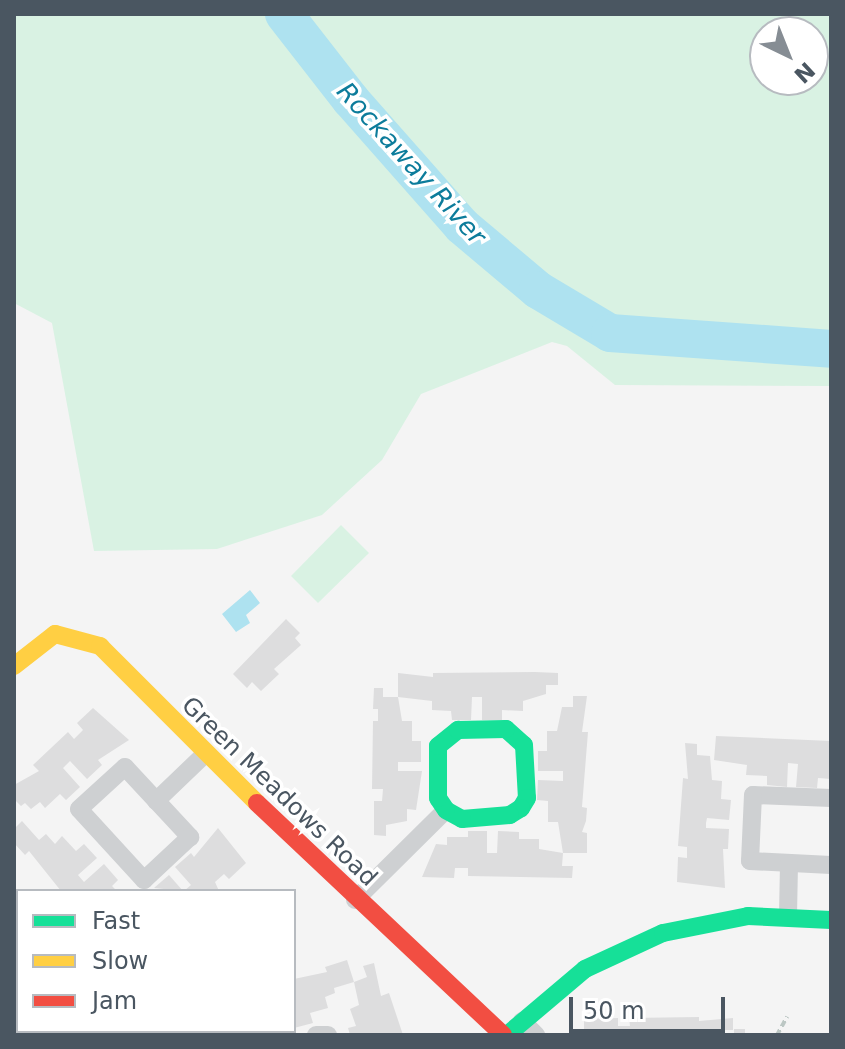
<!DOCTYPE html>
<style>
body{margin:0}
#map{position:relative;width:845px;height:1049px;overflow:hidden;background:#f4f4f4;font-family:"DejaVu Sans",sans-serif}
div>[style]{position:absolute}
[style*='--x']{left:calc(var(--x)*1px);top:calc(var(--y)*1px);width:calc(var(--w)*1px);rotate:calc(var(--a)*1deg)}
.green>*{inset:0;background:#d9f2e3}
.water>*{inset:0;background:#aee2f0}
.river>*{height:38px;margin:-19px;padding:0 19px;transform-origin:19px;border-radius:19px;background:#aee2f0}
.building>*{inset:0;background:#ddddde}
.path>*{height:4px;margin-top:-2px;transform-origin:0;background:repeating-linear-gradient(90deg,#bcc7c4 0 6px,transparent 0 10px)}
.street>*{height:18px;margin:-9px;padding:0 9px;transform-origin:9px;border-radius:9px;background:#ced0d2}
.fast>*{height:18px;margin:-9px;padding:0 9px;transform-origin:9px;border-radius:9px;background:#16e098}
.slow>*{height:18px;margin:-9px;padding:0 9px;transform-origin:9px;border-radius:9px;background:#ffcf43}
.jam>*{height:18px;margin:-9px;padding:0 9px;transform-origin:9px;border-radius:9px;background:#f24e42}
span{translate:-50% -50%;white-space:nowrap;text-align:center;line-height:1.15;-webkit-text-stroke:7px #fff;paint-order:stroke}
.street-label{font-size:24px;color:#4a5661}
.water-label{font-size:26px;color:#0c7c9b;font-style:italic}
.frame{position:absolute;inset:0;border:16px solid #4a5661;pointer-events:none}
.legend{position:absolute;left:16px;top:889px;width:280px;height:144px;box-sizing:border-box;background:#fff;border:2px solid #b7bbc0;margin:0;padding:10px 14px;list-style:none;font-size:24px;color:#4a5661}
.legend li{display:flex;align-items:center;gap:16px;height:40px}
.legend b{width:40px;border:2px solid #b7bbc0}
.north{position:absolute;left:749px;top:16px;width:80px;height:80px;box-sizing:border-box;background:#fff;border:2px solid #b7bbc0;border-radius:50%;rotate:137deg;font-size:22px;font-weight:700;line-height:32px;text-align:center;color:#4a5661}
.north::after{content:'';display:block;margin:auto;width:28px;height:36px;background:#868d94;clip-path:polygon(50% 0,100% 100%,50% 72%,0 100%)}
.scale{position:absolute;left:569px;top:997px;width:156px;height:36px;box-sizing:border-box;border:4px solid #4a5661;border-top:0;padding-left:10px;font-size:24px;line-height:28px;white-space:nowrap;color:#4a5661;-webkit-text-stroke:6px #fff;paint-order:stroke}
</style>
<div id="map">
<div class="green">
<div style="clip-path:polygon(evenodd,14px 14px,831px 14px,831px 386px,615px 385px,567px 346px,552px 342px,421px 394px,382px 460px,322px 515px,217px 549px,94px 551px,52px 323px,14px 303px,14px 14px,765px 32px,813px 32px,813px 80px,765px 80px,765px 32px)"></div>
<div style="clip-path:polygon(341px 525px,369px 553px,318px 603px,291px 576px)"></div>
</div>
<div class="water">
<div style="clip-path:polygon(250px 590px,260px 603px,246px 615px,250px 623px,236px 632px,222px 614px)"></div>
</div>
<div class="river">
<div style="--x:284;--y:14;--w:109;--a:52.1"></div>
<div style="--x:351;--y:100;--w:168;--a:48.6"></div>
<div style="--x:462;--y:226;--w:99;--a:40.1"></div>
<div style="--x:538;--y:290;--w:84;--a:30.8"></div>
<div style="--x:610;--y:333;--w:222;--a:4.1"></div>
</div>
<div class="building">
<div style="clip-path:polygon(286px 619px,300px 633px,295px 638px,301px 645px,274px 669px,279px 674px,261px 691px,252px 682px,247px 688px,233px 674px)"></div>
<div style="clip-path:polygon(535px 672px,558px 673px,558px 685px,546px 685px,546px 694px,523px 701px,523px 711px,502px 710px,502px 720px,482px 720px,482px 697px,472px 697px,471px 720px,452px 720px,451px 711px,432px 710px,432px 701px,398px 697px,398px 673px,433px 677px,433px 673px)"></div>
<div style="clip-path:polygon(374px 688px,383px 688px,383px 697px,398px 697px,402px 721px,412px 721px,412px 741px,421px 741px,421px 762px,398px 762px,398px 771px,422px 771px,416px 810px,407px 809px,407px 821px,386px 825px,386px 836px,374px 835px,374px 801px,382px 801px,383px 789px,372px 789px,373px 721px,378px 721px,378px 709px,373px 709px)"></div>
<div style="clip-path:polygon(573px 696px,587px 696px,582px 732px,588px 732px,582px 807px,587px 808px,586px 821px,582px 832px,587px 833px,587px 853px,563px 853px,562px 866px,573px 866px,572px 878px,468px 876px,468px 868px,455px 868px,454px 878px,422px 877px,436px 844px,447px 845px,447px 837px,468px 837px,468px 831px,487px 831px,487px 853px,497px 853px,498px 831px,519px 832px,519px 839px,539px 839px,539px 849px,563px 853px,558px 822px,548px 822px,548px 801px,537px 800px,538px 780px,563px 781px,563px 771px,538px 771px,538px 751px,547px 751px,547px 731px,557px 731px,562px 707px,573px 707px)"></div>
<div style="clip-path:polygon(93px 708px,129px 740px,98px 760px,102px 765px,87px 779px,70px 761px,63px 768px,80px 787px,66px 800px,60px 794px,45px 808px,40px 802px,31px 809px,25px 803px,21px 806px,14px 799px,14px 785px,39px 771px,33px 765px,68px 732px,74px 739px,83px 730px,77px 723px)"></div>
<div style="clip-path:polygon(716px 736px,831px 741px,831px 779px,818px 778px,817px 788px,796px 787px,798px 764px,788px 763px,787px 787px,767px 785px,767px 776px,746px 775px,747px 765px,714px 760px)"></div>
<div style="clip-path:polygon(685px 743px,697px 744px,697px 755px,710px 756px,712px 780px,722px 781px,721px 799px,731px 800px,729px 820px,707px 818px,706px 823px,706px 828px,729px 829px,728px 849px,723px 849px,725px 888px,677px 882px,678px 857px,687px 858px,687px 847px,678px 846px,683px 778px,688px 779px)"></div>
<div style="clip-path:polygon(22px 821px,39px 840px,46px 834px,55px 844px,62px 836px,76px 851px,84px 844px,97px 858px,78px 875px,84px 882px,104px 864px,118px 880px,112px 886px,117px 891px,61px 891px,29px 851px,25px 855px,14px 843px,14px 829px)"></div>
<div style="clip-path:polygon(218px 828px,246px 863px,229px 879px,224px 874px,215px 882px,219px 891px,184px 891px,191px 885px,175px 867px,191px 853px,194px 857px)"></div>
<div style="clip-path:polygon(169px 875px,183px 891px,154px 888px)"></div>
<div style="clip-path:polygon(347px 960px,354px 982px,334px 988px,335px 993px,325px 997px,328px 1008px,310px 1013px,313px 1023px,294px 1028px,294px 979px,327px 972px,325px 967px)"></div>
<div style="clip-path:polygon(374px 963px,381px 996px,389px 993px,403px 1035px,350px 1035px,348px 1028px,356px 1026px,350px 1009px,359px 1005px,354px 982px,367px 977px,363px 966px)"></div>
<div style="clip-path:polygon(699px 1017px,699px 1021px,733px 1018px,733px 1030px,723px 1030px,723px 1035px,593px 1035px,593px 1030px,584px 1030px,584px 1019px,618px 1018px,618px 1026px,630px 1026px,629px 1018px)"></div>
<div style="clip-path:polygon(734px 1029px,745px 1029px,745px 1035px,734px 1035px)"></div>
<div style="clip-path:polygon(242px 1031px,283px 1031px,284px 1034px,243px 1035px)"></div>
</div>
<div class="path">
<div style="--x:777;--y:1035;--w:21;--a:-61"></div>
</div>
<div class="street">
<div style="--x:125;--y:767;--w:96;--a:47.1"></div>
<div style="--x:190;--y:837;--w:63;--a:136.9"></div>
<div style="--x:144;--y:880;--w:96;--a:-132.5"></div>
<div style="--x:79;--y:809;--w:62;--a:-42.4"></div>
<div style="--x:831;--y:798;--w:78;--a:-177.8"></div>
<div style="--x:753;--y:795;--w:66;--a:92.6"></div>
<div style="--x:750;--y:861;--w:81;--a:2.8"></div>
<div style="--x:156;--y:801;--w:68;--a:-43.8"></div>
<div style="--x:355;--y:900;--w:128;--a:-44.7"></div>
<div style="--x:788;--y:916;--w:53;--a:-88.9"></div>
<div style="--x:522;--y:1021;--w:20;--a:45"></div>
<div style="--x:316;--y:1035;--w:12;--a:0"></div>
</div>
<div class="fast">
<div style="--x:506;--y:729;--w:24;--a:42"></div>
<div style="--x:524;--y:745;--w:53;--a:86.8"></div>
<div style="--x:527;--y:798;--w:12;--a:121"></div>
<div style="--x:521;--y:808;--w:13;--a:148"></div>
<div style="--x:510;--y:815;--w:48;--a:175.2"></div>
<div style="--x:462;--y:819;--w:18;--a:-151"></div>
<div style="--x:446;--y:810;--w:14;--a:-124"></div>
<div style="--x:438;--y:798;--w:52;--a:-90"></div>
<div style="--x:438;--y:746;--w:26;--a:-39"></div>
<div style="--x:458;--y:730;--w:48;--a:-1.2"></div>
<div style="--x:507;--y:1035;--w:102;--a:-40.2"></div>
<div style="--x:585;--y:969;--w:86;--a:-24.8"></div>
<div style="--x:663;--y:933;--w:87;--a:-11.3"></div>
<div style="--x:748;--y:916;--w:83;--a:2.8"></div>
</div>
<div class="slow">
<div style="--x:14;--y:666;--w:52;--a:-38"></div>
<div style="--x:55;--y:634;--w:47;--a:14.9"></div>
<div style="--x:100;--y:646;--w:222;--a:45"></div>
</div>
<div class="jam">
<div style="--x:257;--y:803;--w:338;--a:43.3"></div>
</div>
<div class="street-label">
<span style="left:279px;top:792px;rotate:44deg">Green Meadows Road</span>
</div>
<div class="water-label">
<span style="left:411px;top:164px;rotate:48deg">Rockaway River</span>
</div>
<div class="frame"></div>
<ul class="legend">
<li><b style="height:10px;background:#16e098"></b>Fast</li>
<li><b style="height:10px;background:#ffcf43"></b>Slow</li>
<li><b style="height:10px;background:#f24e42"></b>Jam</li>
</ul>
<div class="north">N</div>
<div class="scale">50 m</div>
</div>
